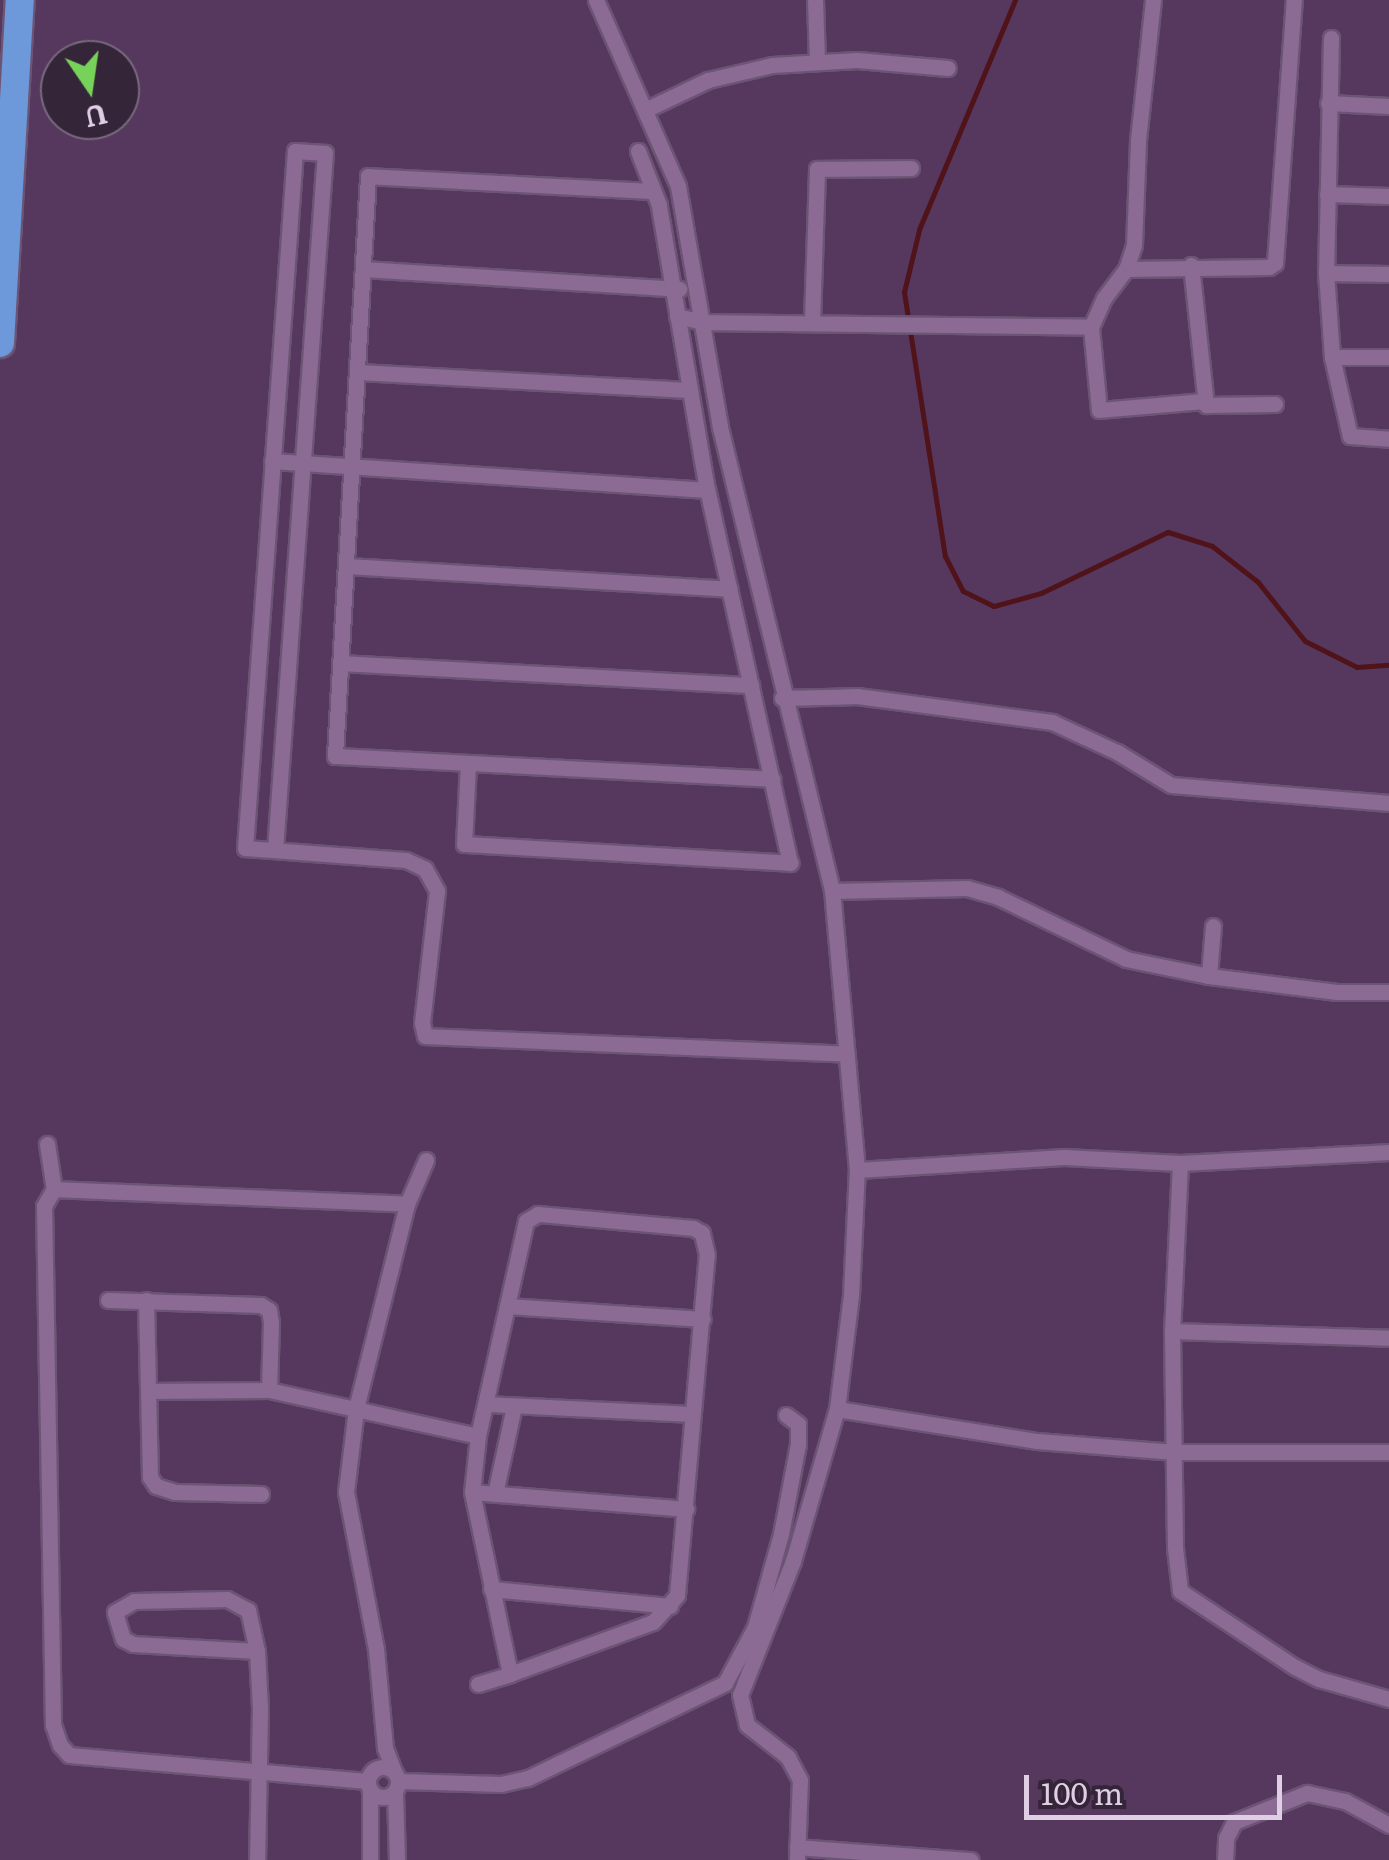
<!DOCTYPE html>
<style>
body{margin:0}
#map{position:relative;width:1389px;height:1860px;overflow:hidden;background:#56385e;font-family:Literata,serif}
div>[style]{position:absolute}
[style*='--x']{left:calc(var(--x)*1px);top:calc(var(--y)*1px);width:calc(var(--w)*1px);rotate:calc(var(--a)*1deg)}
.stream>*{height:5px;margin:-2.5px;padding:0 2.5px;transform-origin:2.5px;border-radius:2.5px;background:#50131a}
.roads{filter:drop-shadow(2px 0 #6c5474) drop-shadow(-2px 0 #6c5474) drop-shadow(0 2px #6c5474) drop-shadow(0 -2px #6c5474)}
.minor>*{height:15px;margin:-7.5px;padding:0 7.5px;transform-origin:7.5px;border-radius:7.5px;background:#8b6b94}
.minor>.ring{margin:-7.5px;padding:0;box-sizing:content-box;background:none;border:15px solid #8b6b94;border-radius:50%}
.motorway>*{height:28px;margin:-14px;padding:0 14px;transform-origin:14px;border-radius:14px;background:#6d99db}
span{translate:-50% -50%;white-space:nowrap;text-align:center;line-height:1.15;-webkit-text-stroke:9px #342638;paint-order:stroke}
.north{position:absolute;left:40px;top:40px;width:100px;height:100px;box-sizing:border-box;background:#342638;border:2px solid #79697d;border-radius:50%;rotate:167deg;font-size:28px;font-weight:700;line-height:40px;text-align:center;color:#e0cee5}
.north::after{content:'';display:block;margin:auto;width:35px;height:45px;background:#77d259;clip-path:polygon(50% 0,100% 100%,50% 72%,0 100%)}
.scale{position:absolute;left:1024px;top:1775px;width:258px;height:45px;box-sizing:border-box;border:5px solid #e0cee5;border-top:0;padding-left:12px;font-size:30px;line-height:35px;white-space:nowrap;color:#e0cee5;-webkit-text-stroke:8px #342638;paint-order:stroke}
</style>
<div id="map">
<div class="stream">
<div style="--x:1015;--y:0;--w:249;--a:112.7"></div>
<div style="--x:919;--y:230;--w:64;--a:103.6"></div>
<div style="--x:904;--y:292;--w:267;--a:81.2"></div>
<div style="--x:945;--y:556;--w:39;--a:63"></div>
<div style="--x:963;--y:591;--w:34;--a:26"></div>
<div style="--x:994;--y:606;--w:49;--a:-15.5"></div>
<div style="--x:1041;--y:593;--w:141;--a:-25.7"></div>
<div style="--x:1168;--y:532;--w:46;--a:17.7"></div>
<div style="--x:1212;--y:546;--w:58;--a:38"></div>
<div style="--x:1258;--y:582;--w:75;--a:51.5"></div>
<div style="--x:1305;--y:641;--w:58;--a:26.6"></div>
<div style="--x:1357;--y:667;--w:32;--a:-4"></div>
</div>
<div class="roads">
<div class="minor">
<div style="--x:596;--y:0;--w:203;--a:66.2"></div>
<div style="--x:678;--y:186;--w:245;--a:80.1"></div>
<div style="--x:720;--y:427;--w:477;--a:76.4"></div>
<div style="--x:815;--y:0;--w:60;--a:88.1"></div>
<div style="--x:1153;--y:0;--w:142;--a:96.1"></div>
<div style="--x:1138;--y:141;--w:104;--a:92.2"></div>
<div style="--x:1134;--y:245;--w:25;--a:108"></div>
<div style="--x:1126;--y:269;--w:36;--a:127"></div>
<div style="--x:1104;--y:298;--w:32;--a:114"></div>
<div style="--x:1091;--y:327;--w:83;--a:84.5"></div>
<div style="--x:1099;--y:410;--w:106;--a:-4.9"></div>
<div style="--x:1331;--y:38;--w:235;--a:91.2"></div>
<div style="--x:1326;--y:273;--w:84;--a:85.9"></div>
<div style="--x:1332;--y:357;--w:81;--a:77.2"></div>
<div style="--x:1350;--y:436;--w:39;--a:4"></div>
<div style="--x:1328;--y:103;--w:61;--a:2.8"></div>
<div style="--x:645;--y:110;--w:70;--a:-25.5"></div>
<div style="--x:708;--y:80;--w:66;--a:-13.2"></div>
<div style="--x:772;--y:65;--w:85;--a:-3.4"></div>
<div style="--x:857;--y:60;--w:91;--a:5"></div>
<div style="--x:653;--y:191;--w:285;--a:-177"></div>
<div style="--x:368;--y:176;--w:581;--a:93.26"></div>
<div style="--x:335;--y:756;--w:438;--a:3"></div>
<div style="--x:1327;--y:194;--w:62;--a:1.8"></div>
<div style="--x:1191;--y:265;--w:141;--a:83.9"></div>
<div style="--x:1206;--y:405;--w:69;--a:-0.8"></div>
<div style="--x:363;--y:269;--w:317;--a:3.6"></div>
<div style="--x:1126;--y:269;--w:143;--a:-0.8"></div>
<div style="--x:1269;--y:267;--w:7;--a:-34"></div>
<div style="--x:1275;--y:263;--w:264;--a:-85.9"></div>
<div style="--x:1326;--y:273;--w:63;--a:0.9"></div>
<div style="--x:677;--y:316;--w:27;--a:13"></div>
<div style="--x:703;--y:322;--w:388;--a:0.7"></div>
<div style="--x:812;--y:321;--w:152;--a:-88.1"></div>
<div style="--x:817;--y:169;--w:94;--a:-0.6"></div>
<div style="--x:1332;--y:357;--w:57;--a:0"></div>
<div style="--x:357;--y:372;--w:333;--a:3.1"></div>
<div style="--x:272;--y:461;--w:436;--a:3.8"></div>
<div style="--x:346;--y:566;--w:384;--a:3.4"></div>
<div style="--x:340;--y:663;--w:412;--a:3.1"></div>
<div style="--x:782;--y:698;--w:75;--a:-1.5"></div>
<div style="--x:857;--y:696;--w:197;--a:7.6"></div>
<div style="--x:1052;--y:722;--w:72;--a:24.8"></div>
<div style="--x:1117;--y:752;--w:63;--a:31.4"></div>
<div style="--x:1171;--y:785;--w:219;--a:4.7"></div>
<div style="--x:468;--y:763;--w:81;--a:92.8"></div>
<div style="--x:464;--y:844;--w:327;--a:3.3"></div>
<div style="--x:790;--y:863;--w:382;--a:-102.5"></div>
<div style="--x:707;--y:490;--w:289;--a:-99.6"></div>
<div style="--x:659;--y:205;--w:58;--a:-111.3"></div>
<div style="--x:275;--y:850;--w:699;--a:-85.9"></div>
<div style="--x:325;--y:153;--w:30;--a:-176"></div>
<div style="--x:295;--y:151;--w:699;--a:94.1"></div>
<div style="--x:245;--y:848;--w:161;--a:4.3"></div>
<div style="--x:406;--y:860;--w:21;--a:25"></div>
<div style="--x:425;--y:869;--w:25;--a:61"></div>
<div style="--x:437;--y:891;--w:133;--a:96.5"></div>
<div style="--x:422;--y:1023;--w:13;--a:77"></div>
<div style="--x:425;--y:1036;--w:422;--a:2.4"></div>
<div style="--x:1209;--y:976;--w:50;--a:-85.4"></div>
<div style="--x:47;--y:1144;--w:46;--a:81.2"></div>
<div style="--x:1180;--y:1163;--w:168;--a:92.7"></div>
<div style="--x:1172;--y:1331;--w:217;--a:89.2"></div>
<div style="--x:1175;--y:1548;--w:43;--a:83.4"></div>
<div style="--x:1180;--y:1591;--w:138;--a:33.5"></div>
<div style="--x:1295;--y:1667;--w:27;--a:27"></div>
<div style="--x:1319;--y:1679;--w:73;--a:15.9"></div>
<div style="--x:857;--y:1170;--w:207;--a:-3.6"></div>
<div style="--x:1064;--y:1157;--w:116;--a:3"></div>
<div style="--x:1180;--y:1163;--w:209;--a:-3"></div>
<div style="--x:407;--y:1204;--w:48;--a:-66.6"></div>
<div style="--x:108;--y:1300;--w:153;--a:1.9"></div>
<div style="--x:261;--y:1305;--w:9;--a:32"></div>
<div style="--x:269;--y:1310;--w:12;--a:81"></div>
<div style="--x:271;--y:1322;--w:68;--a:91.7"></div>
<div style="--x:146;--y:1300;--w:91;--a:88.7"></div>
<div style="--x:507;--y:1306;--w:196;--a:3.8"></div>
<div style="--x:1172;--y:1331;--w:217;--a:1.8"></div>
<div style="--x:487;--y:1404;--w:203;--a:2.8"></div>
<div style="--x:837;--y:1409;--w:115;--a:-83"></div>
<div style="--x:851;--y:1295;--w:125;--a:-87.3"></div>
<div style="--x:857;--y:1170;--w:280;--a:-95.1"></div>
<div style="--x:832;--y:891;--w:135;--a:-1.3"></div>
<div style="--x:967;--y:888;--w:32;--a:16"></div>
<div style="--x:998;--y:897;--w:142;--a:25.8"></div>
<div style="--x:1126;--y:959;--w:85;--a:11.6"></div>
<div style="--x:1209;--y:976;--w:129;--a:7.1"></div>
<div style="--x:1337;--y:992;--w:52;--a:0"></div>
<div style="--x:472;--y:1492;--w:215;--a:4.5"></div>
<div style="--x:261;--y:1494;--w:86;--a:-178.7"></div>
<div style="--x:175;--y:1492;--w:20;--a:-162"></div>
<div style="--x:156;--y:1486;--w:11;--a:-124"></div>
<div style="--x:150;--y:1477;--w:86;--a:-91.3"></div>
<div style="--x:148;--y:1391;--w:121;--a:-0.5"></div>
<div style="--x:269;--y:1390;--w:214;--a:12.4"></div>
<div style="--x:495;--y:1494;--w:90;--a:-77.8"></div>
<div style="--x:491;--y:1589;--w:180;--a:5.4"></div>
<div style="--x:257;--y:1651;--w:124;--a:-176.8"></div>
<div style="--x:133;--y:1644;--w:11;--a:-153"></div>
<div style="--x:123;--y:1639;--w:28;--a:-107"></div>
<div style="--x:115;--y:1612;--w:22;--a:-30"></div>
<div style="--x:134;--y:1601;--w:93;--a:-1.2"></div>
<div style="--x:227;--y:1599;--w:24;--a:28"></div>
<div style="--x:248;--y:1610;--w:42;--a:77.6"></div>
<div style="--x:257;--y:1651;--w:57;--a:87"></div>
<div style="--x:260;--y:1708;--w:152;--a:91.1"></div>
<div style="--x:478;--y:1684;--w:34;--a:-17"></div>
<div style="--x:510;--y:1674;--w:152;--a:-20"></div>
<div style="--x:653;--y:1622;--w:36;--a:-48"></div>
<div style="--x:677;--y:1595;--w:341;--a:-85"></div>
<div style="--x:707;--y:1255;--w:23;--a:-103"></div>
<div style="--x:702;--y:1233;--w:10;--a:-151"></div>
<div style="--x:693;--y:1228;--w:156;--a:-174.8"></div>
<div style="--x:538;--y:1214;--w:14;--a:150"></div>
<div style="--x:526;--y:1221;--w:220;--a:102.6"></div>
<div style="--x:478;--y:1436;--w:56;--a:96.1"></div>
<div style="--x:472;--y:1492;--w:186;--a:78.2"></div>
<div class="ring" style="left:368px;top:1767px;width:15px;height:15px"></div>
<div style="--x:367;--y:1781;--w:299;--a:-175"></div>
<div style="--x:69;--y:1755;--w:13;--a:-132"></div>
<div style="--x:60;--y:1745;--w:21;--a:-109"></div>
<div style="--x:53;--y:1725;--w:519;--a:-90.99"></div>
<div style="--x:44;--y:1206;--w:20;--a:-60"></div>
<div style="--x:54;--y:1189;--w:353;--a:2.4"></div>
<div style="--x:407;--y:1204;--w:211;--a:104"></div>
<div style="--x:356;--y:1409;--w:84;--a:96.9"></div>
<div style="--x:346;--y:1492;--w:160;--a:79.2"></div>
<div style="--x:376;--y:1649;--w:99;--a:84.8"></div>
<div style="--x:385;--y:1748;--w:26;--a:69"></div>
<div style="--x:399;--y:1781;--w:102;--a:1.7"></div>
<div style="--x:501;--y:1784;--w:28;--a:-13"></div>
<div style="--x:528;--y:1778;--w:219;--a:-25.7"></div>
<div style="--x:725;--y:1683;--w:64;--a:-61.8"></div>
<div style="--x:755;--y:1627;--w:97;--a:-74.4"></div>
<div style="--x:781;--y:1534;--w:92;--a:-79.3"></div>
<div style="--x:798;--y:1444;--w:20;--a:-90"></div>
<div style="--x:798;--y:1424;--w:15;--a:-143"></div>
<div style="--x:370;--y:1791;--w:69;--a:90"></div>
<div style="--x:395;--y:1793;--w:67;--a:88.3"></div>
<div style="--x:797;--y:1847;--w:174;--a:4.3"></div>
<div style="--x:797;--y:1860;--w:80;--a:-87.9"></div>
<div style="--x:800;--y:1780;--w:26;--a:-118"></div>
<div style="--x:788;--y:1757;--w:52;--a:-142"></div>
<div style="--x:747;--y:1725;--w:31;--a:-103"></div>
<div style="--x:740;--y:1695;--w:144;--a:-68.4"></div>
<div style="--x:793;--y:1561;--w:158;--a:-73.9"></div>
<div style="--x:837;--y:1409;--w:203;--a:9.1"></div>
<div style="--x:1037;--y:1441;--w:138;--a:4.6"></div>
<div style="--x:1175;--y:1452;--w:214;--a:0"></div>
<div style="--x:1225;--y:1860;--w:22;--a:-87"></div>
<div style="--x:1226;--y:1838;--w:18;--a:-63"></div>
<div style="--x:1234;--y:1822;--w:79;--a:-21.7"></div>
<div style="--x:1307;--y:1793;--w:39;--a:12"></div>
<div style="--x:1345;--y:1801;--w:50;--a:28.6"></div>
</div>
<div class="motorway">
<div style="--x:0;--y:343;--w:344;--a:-86.7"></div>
</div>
</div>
<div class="north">U</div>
<div class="scale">100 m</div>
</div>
